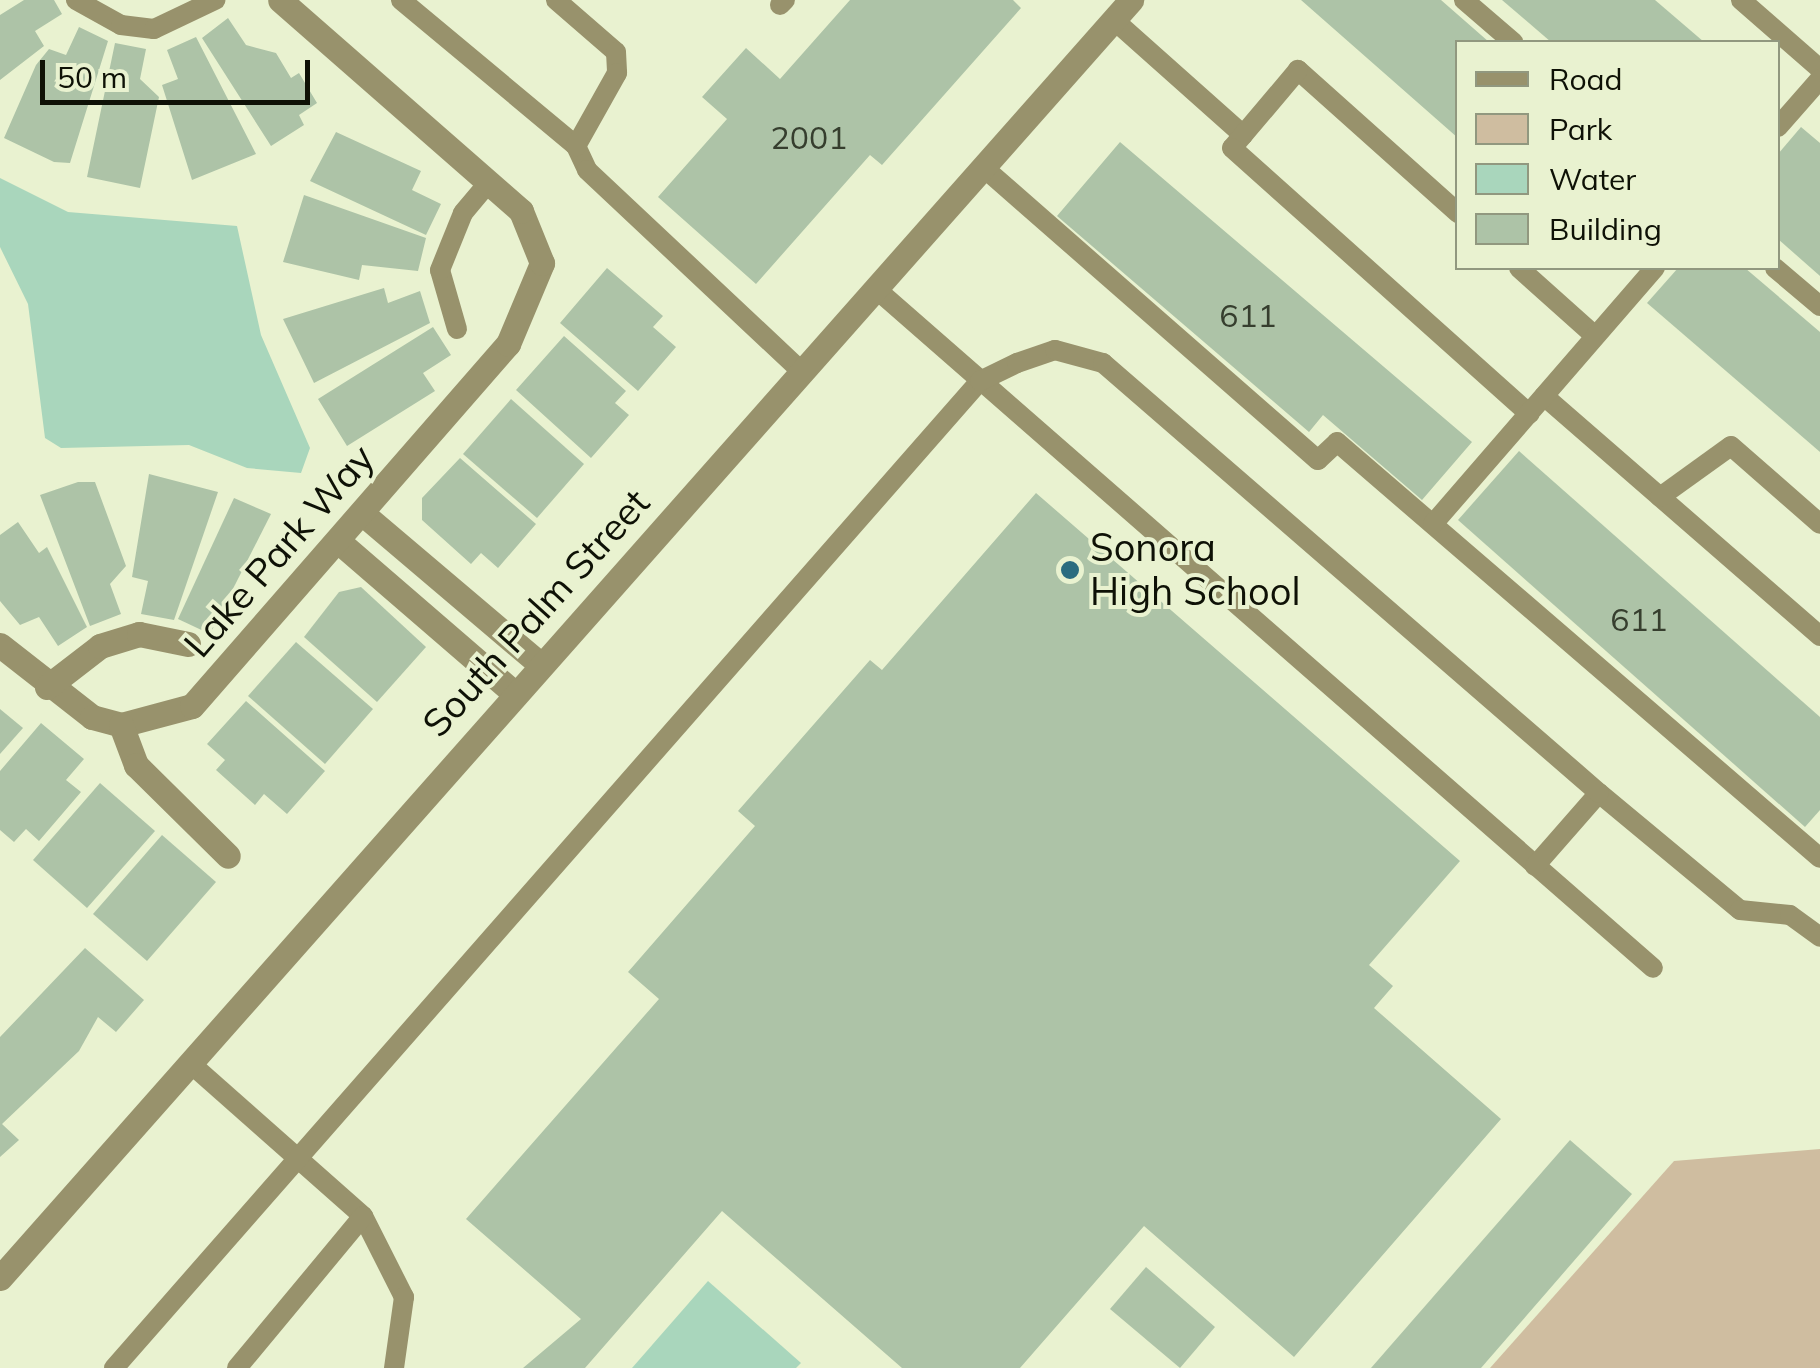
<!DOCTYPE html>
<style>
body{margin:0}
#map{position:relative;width:1820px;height:1368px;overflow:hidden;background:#e9f2d0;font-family:Mulish,sans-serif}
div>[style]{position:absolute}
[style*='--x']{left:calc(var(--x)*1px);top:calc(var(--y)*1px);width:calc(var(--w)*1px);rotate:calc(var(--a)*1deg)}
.green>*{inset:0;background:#cfbda0}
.water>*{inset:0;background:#a9d6bc}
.building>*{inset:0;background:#adc3a7}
.lane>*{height:20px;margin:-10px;padding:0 10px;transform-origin:10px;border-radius:10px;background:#98926c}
.street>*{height:25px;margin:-12.5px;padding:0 12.5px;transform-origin:12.5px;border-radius:12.5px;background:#98926c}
.dots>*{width:28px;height:28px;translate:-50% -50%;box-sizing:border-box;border:5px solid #e9f2d0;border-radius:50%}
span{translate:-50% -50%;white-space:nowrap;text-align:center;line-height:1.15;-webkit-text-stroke:8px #e9f2d0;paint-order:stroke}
.number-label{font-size:32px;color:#363e2e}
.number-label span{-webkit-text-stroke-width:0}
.poi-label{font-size:38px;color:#0e1106}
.left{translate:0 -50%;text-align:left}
.street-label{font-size:38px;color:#0e1106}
.legend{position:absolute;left:1455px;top:40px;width:325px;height:230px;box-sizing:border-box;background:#e9f2d0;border:2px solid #91987f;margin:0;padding:12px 18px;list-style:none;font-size:30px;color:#0e1106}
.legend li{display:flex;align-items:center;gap:20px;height:50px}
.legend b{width:50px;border:2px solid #91987f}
.scale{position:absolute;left:40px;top:60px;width:270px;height:45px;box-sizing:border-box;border:5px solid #0e1106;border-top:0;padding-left:12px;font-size:30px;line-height:35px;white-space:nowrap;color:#0e1106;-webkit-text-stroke:8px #e9f2d0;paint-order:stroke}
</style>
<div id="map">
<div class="green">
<div style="clip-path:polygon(1820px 1149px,1820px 1368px,1490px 1368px,1674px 1161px)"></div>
</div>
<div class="water">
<div style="clip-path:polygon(0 178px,68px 212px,237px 226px,261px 335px,310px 448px,301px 473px,247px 468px,189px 445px,61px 448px,45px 438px,28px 304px,0 247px)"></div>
<div style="clip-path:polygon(708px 1281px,801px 1363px,796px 1368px,632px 1368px)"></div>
</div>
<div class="building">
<div style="clip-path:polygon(24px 0,54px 0,62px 14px,35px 31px,44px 46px,0 80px,0 15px)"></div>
<div style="clip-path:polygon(850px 0,1013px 0,1021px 8px,882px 165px,870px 155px,756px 284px,658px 197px,727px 119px,702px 97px,746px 48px,780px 79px)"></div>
<div style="clip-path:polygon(1301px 0,1441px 0,1489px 42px,1458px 42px,1458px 138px)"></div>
<div style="clip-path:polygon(1502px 0,1655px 0,1704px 42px,1551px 42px)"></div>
<div style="clip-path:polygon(228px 18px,246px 45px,276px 53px,291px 78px,299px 73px,317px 103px,299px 115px,304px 125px,271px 146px,202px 38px)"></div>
<div style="clip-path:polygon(79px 27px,108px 41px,70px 163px,54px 162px,4px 138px,36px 65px,49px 49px,66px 55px)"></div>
<div style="clip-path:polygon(196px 37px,256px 154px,192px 180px,162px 85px,178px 79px,167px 50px)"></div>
<div style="clip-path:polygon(115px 43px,146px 49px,140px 79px,159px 97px,140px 188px,87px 177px)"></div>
<div style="clip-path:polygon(1801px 127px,1820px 143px,1820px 276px,1778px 239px,1778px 154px)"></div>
<div style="clip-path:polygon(336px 132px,421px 171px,412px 190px,441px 204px,426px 235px,310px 181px)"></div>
<div style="clip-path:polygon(1120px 142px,1472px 442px,1422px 500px,1323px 415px,1309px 432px,1057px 216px)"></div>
<div style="clip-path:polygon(304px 195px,426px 238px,418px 271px,362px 265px,359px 280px,283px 262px)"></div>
<div style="clip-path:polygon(607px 268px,663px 316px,653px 327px,676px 347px,638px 391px,560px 323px)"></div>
<div style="clip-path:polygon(1678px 268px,1745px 268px,1820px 332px,1820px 452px,1647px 303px)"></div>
<div style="clip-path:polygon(384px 288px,388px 303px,420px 291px,430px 323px,314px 383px,283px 319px)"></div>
<div style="clip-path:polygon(433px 327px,451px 355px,423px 373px,435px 391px,347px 446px,318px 399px)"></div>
<div style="clip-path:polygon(564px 336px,626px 391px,615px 403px,629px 415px,591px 458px,516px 390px)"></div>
<div style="clip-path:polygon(511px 399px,584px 464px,537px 518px,463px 454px)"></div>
<div style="clip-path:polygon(1519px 451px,1820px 717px,1820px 810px,1805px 827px,1458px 520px)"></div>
<div style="clip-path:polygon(460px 458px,536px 524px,498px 568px,481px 553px,471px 564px,422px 520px,422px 498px)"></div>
<div style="clip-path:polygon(149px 474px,218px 492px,174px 620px,141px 614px,148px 581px,132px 577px)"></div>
<div style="clip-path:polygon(78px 482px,95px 482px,126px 566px,110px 584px,121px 614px,90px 626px,40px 495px)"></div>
<div style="clip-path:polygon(1036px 493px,1460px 861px,1369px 965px,1393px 986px,1374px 1008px,1501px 1119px,1294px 1357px,1144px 1226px,1020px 1368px,902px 1368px,722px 1211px,585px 1368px,523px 1368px,581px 1319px,466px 1219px,659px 999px,628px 972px,755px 826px,738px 811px,870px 660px,882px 670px)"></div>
<div style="clip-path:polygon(234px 498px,271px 514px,210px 634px,178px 619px)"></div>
<div style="clip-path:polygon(18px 522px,39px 553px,47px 547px,87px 627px,58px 646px,39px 617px,20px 625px,0 601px,0 535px)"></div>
<div style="clip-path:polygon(361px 587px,426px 647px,377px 702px,304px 637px,339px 592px)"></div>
<div style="clip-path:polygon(296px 642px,373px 709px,325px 764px,248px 696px)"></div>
<div style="clip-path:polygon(246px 701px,325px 771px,287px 814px,264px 794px,255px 805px,216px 770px,225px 760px,207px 744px)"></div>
<div style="clip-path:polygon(0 709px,23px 728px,0 754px)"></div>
<div style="clip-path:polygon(41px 723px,84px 759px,66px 780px,81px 792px,39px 841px,26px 829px,14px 842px,0 830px,0 771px)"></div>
<div style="clip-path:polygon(100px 783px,155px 831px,87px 908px,33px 860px)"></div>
<div style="clip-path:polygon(162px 835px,216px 882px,147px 961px,93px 914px)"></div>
<div style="clip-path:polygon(85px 948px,144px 1000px,116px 1032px,98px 1017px,79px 1051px,2px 1124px,19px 1140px,0 1157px,0 1037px)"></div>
<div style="clip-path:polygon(1570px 1140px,1632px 1194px,1481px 1368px,1371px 1368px)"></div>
<div style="clip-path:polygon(1146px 1267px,1215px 1327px,1180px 1368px,1110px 1309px)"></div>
</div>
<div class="lane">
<div style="--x:76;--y:0;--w:51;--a:29.1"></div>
<div style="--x:121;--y:25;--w:33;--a:7"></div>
<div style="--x:154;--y:29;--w:68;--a:-25.4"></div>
<div style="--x:401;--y:0;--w:228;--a:39.8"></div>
<div style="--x:576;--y:146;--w:26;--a:65"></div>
<div style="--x:587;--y:170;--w:294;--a:43.2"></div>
<div style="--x:556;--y:0;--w:79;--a:40.9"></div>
<div style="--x:616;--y:52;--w:21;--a:87"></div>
<div style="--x:617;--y:73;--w:84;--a:119.3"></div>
<div style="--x:1464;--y:0;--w:65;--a:40.6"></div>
<div style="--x:1741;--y:0;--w:105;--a:41.1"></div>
<div style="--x:780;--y:5;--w:7;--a:-45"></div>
<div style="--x:1114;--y:20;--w:173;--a:41.7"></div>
<div style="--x:1778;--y:127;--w:64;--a:-48.8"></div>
<div style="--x:983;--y:167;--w:445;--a:41.2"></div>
<div style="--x:1318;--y:460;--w:26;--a:-43"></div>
<div style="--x:1337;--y:442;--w:637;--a:40.74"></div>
<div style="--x:1458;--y:213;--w:215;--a:-138.2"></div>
<div style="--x:1298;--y:70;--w:102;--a:130.2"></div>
<div style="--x:1232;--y:148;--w:399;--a:41.8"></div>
<div style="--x:1519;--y:268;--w:102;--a:41.8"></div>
<div style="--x:1775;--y:268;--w:59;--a:40.2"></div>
<div style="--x:875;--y:288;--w:1033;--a:41.15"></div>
<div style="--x:457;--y:329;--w:61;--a:-106.1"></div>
<div style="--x:440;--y:270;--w:61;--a:-68"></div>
<div style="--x:463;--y:213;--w:39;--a:-50"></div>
<div style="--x:1544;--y:396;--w:366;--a:41"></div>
<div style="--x:1660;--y:497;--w:87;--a:-35.7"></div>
<div style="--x:1731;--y:446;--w:118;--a:41.2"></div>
<div style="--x:1433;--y:524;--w:339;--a:-49.1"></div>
<div style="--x:1535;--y:866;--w:97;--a:-48.8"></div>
<div style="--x:1599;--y:793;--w:183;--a:39.7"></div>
<div style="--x:1740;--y:910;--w:50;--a:5.7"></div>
<div style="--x:1790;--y:915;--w:37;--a:36"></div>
<div style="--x:190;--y:1063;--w:231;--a:41.5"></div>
<div style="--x:363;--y:1216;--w:91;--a:63.2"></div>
<div style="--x:404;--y:1297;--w:72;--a:98"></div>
<div style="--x:114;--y:1368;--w:1313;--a:-48.74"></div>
<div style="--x:980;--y:381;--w:41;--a:-25.9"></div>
<div style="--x:1017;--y:363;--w:40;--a:-18.9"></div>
<div style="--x:1055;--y:350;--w:50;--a:15.2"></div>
<div style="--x:1103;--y:363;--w:656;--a:40.92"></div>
<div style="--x:237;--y:1368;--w:197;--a:-50.3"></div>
</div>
<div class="street">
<div style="--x:363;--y:514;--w:232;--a:40.3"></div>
<div style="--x:338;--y:541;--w:233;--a:40.8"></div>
<div style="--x:0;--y:645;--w:117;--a:38"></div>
<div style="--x:92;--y:717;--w:30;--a:15"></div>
<div style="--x:121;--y:725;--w:73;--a:-15"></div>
<div style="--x:192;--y:706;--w:481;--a:-48.9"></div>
<div style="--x:508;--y:344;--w:88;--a:-67.2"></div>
<div style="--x:542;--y:263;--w:56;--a:-112"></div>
<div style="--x:521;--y:211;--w:320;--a:-138.8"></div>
<div style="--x:47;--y:687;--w:67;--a:-37.7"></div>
<div style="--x:100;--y:646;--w:41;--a:-17.1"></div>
<div style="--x:139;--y:634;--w:50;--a:11.5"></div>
<div style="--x:121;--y:725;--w:43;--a:69.4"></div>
<div style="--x:136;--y:765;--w:129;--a:44.7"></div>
<div style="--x:0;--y:1278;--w:1707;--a:-48.49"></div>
</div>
<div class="dots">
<div style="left:1070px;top:570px;background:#2a6c7f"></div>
</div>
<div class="number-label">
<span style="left:809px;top:137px">2001</span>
<span style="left:1248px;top:315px">611</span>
<span style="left:1639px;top:619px">611</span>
</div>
<div class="poi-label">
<span class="left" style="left:1090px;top:570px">Sonora<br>High School</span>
</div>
<div class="street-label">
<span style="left:279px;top:551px;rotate:-49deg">Lake Park Way</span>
<span style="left:536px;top:613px;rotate:-48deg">South Palm Street</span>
</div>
<ul class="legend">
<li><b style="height:12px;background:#98926c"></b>Road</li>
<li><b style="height:28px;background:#cfbda0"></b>Park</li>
<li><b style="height:28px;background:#a9d6bc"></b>Water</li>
<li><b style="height:28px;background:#adc3a7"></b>Building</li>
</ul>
<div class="scale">50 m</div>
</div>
